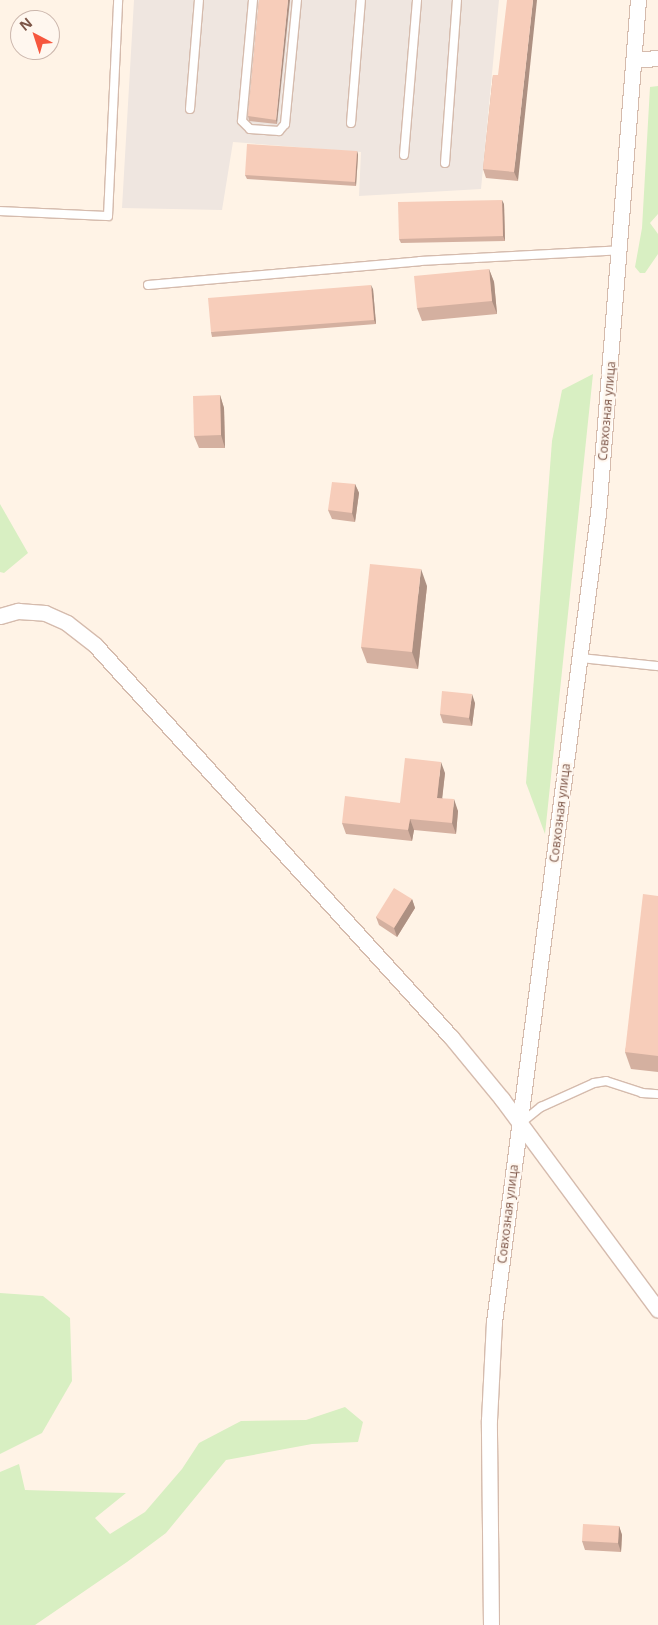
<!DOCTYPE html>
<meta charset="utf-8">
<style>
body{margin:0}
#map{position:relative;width:658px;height:1625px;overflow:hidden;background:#fff3e6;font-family:"Open Sans",sans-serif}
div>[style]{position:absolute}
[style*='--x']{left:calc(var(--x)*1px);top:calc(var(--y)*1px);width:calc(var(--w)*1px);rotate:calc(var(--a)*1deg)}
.industrial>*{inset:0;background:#efe6e0}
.green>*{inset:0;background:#d8efc2}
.roads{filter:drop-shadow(1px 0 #d5bbad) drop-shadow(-1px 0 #d5bbad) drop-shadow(0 1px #d5bbad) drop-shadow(0 -1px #d5bbad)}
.lane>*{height:8px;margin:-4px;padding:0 4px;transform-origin:4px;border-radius:4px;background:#fff}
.street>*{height:15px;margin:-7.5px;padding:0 7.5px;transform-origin:7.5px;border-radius:7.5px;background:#fff}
.wall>*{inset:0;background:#d4b0a0}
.shaded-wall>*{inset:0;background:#ad9082}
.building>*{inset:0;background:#f7cdba}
span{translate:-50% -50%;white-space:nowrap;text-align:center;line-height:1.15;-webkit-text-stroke:4.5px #fff7ef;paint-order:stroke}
.street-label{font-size:12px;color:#7c5547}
.north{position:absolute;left:10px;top:10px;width:50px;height:50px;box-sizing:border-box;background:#fff7ef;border:1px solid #cbb6ac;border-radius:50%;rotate:320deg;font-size:14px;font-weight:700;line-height:20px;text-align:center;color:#7c5547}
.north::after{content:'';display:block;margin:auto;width:18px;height:22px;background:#f6573e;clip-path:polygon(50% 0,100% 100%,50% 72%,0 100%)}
</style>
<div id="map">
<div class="industrial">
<div style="clip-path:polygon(134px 0,499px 0,481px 189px,359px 196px,361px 152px,233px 142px,222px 210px,122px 208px)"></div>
</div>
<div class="green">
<div style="clip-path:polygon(658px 86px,658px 214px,650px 223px,658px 234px,658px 254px,645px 273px,640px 273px,635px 267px,642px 228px,650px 87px)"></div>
<div style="clip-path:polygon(593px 374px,545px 834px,526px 783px,552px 441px,562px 390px)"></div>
<div style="clip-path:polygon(0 504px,28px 553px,4px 573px,0 572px)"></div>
<div style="clip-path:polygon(0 1293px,43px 1296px,70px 1318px,72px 1381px,42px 1433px,0 1454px)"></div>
<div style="clip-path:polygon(345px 1407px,363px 1422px,358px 1442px,312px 1444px,226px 1460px,166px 1533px,127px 1562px,35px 1625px,0 1625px,0 1472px,19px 1464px,25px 1490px,126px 1493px,95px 1518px,110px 1534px,145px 1512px,182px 1469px,199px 1443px,241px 1421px,306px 1420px)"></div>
</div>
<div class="roads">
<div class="lane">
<div style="--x:253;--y:0;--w:121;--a:95.2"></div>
<div style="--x:242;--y:121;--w:11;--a:45"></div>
<div style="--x:250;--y:129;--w:29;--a:4"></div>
<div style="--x:279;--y:131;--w:9;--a:-49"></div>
<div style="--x:285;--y:124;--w:125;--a:-84.5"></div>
<div style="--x:190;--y:109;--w:109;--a:-85.3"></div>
<div style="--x:351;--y:123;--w:123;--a:-85.4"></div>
<div style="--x:404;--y:155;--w:156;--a:-85.2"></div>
<div style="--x:445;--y:163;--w:163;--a:-85.8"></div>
<div style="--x:0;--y:211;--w:108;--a:2.7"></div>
<div style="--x:108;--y:216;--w:216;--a:-87.3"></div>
<div style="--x:148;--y:285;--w:273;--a:-5"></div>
<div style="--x:420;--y:261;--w:200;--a:-3.1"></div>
<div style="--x:580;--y:658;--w:78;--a:5.9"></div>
<div style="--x:521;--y:1123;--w:26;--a:-39"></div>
<div style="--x:541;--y:1107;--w:58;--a:-24.4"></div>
<div style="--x:594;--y:1083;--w:12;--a:-9"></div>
<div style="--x:606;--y:1081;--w:38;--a:18"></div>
<div style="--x:642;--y:1093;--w:16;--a:4"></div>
</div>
<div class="street">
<div style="--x:634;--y:60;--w:24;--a:-5"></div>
<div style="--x:0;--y:616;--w:19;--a:-16"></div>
<div style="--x:18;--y:611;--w:27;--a:4"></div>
<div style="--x:45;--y:613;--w:24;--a:24"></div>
<div style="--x:67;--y:623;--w:36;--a:38"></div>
<div style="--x:95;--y:645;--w:530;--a:47.76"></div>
<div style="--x:451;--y:1037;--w:80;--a:50.6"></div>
<div style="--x:502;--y:1099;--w:262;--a:53.5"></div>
<div style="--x:491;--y:1625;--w:205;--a:-90.6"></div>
<div style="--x:489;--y:1420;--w:98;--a:-87.1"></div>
<div style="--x:494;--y:1322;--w:815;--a:-82.67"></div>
<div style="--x:598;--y:514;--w:516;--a:-85.55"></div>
</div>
</div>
<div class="wall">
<div style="clip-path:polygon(259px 0,277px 124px,249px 121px,248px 116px)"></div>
<div style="clip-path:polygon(493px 75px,518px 181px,486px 178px,483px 169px)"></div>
<div style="clip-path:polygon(357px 151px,358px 155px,356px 186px,247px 179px,245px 175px)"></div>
<div style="clip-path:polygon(504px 204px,505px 241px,401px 243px,399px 239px)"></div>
<div style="clip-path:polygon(489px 269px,494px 282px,497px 314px,422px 321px,417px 308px)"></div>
<div style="clip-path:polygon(373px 289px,376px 324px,212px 337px,211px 332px)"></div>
<div style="clip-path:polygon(220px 395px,224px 408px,225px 448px,199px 448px,194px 436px)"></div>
<div style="clip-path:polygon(355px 484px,359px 493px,355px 522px,332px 519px,328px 510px)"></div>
<div style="clip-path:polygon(427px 586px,418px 669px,367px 663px,361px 647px)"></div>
<div style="clip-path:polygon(475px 703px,472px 726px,443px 723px,440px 714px)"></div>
<div style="clip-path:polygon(445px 773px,442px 798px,458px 811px,456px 834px,414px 830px,412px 841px,346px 834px,342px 823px,400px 803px)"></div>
<div style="clip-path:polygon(658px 896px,658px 1072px,631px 1069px,625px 1052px)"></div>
<div style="clip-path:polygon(412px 899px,415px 908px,397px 937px,379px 925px,376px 917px)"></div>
<div style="clip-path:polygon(619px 1526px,622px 1535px,621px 1552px,585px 1550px,582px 1541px)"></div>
</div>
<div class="shaded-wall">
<div style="clip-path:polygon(288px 0,290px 0,277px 124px,276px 120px)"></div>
<div style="clip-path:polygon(533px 0,537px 0,518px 181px,514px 172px)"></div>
<div style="clip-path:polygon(357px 151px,358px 155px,356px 186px,355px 182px)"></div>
<div style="clip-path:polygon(502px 200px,504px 204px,505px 241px,503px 236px)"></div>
<div style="clip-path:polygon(489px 269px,494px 282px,497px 314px,492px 301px)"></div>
<div style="clip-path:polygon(371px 285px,373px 289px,376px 324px,374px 320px)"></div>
<div style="clip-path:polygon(220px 395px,224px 408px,225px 448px,221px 435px)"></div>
<div style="clip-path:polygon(355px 484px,359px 493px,355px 522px,352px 513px)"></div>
<div style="clip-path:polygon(421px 569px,427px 586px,418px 669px,412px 652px)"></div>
<div style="clip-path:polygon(472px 694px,475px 703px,472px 726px,469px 718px)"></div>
<div style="clip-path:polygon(441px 762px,445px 773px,441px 809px,437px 798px)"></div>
<div style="clip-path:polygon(454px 799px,458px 811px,456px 834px,452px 823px)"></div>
<div style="clip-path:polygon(410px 819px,414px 830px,412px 841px,408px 830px)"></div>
<div style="clip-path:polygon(412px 899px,415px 908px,397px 937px,394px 928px)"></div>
<div style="clip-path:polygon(619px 1526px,622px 1535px,621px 1552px,618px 1543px)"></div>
</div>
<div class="building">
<div style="clip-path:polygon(259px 0,288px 0,276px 120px,248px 116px)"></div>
<div style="clip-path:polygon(507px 0,533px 0,514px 172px,483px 169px,493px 75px,498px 75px)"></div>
<div style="clip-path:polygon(247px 144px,357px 151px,355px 182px,245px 175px)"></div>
<div style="clip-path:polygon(502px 200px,503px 236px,399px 239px,398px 202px)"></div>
<div style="clip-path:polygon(489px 269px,492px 301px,417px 308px,414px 276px)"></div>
<div style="clip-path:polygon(371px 285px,374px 320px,211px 332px,208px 298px)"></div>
<div style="clip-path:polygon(220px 395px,221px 435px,194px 436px,193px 396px)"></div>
<div style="clip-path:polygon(332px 482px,355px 484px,352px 513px,328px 510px)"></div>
<div style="clip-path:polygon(370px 564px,421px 569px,412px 652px,361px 647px)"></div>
<div style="clip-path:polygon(442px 691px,472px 694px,469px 718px,440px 714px)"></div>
<div style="clip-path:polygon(405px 758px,441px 762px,437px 798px,454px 799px,452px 823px,410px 819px,408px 830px,342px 823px,345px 796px,400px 803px)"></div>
<div style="clip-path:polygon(394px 888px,412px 899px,394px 928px,376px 917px)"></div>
<div style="clip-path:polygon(643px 894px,658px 896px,658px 1056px,625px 1052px)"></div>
<div style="clip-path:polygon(583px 1524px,619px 1526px,618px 1543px,582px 1541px)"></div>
</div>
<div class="street-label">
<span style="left:607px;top:411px;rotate:-85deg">Совхозная улица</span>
<span style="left:560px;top:813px;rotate:-83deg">Совхозная улица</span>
<span style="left:508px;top:1214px;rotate:-83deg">Совхозная улица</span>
</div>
<div class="north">N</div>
</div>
